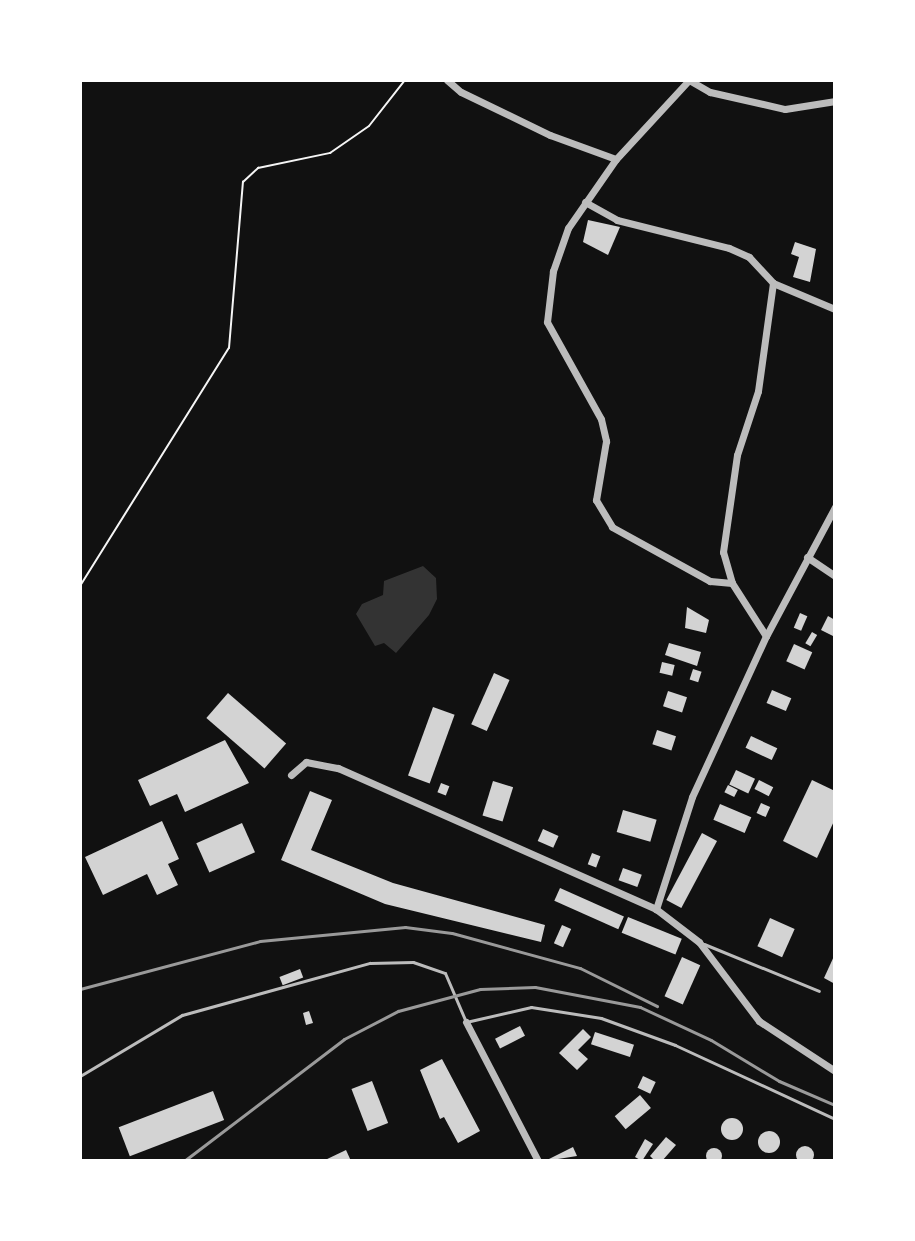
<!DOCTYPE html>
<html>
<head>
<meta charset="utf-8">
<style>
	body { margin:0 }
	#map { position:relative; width:915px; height:1241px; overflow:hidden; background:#111; font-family:Montserrat,sans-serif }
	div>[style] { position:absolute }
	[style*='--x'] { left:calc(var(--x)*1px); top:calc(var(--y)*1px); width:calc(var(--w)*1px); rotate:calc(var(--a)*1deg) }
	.water>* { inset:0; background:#333 }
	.building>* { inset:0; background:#d3d3d3; transform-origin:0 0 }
	.round { border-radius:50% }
	.path>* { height:2px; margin:-1px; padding:0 1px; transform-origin:1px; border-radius:1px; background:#f5f5f5 }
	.service>* { height:3px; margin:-1.5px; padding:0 1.5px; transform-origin:1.5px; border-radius:1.5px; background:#bcbcbc }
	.minor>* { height:7px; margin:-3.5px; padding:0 3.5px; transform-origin:3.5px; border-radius:3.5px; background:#bcbcbc }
	.rail>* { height:3px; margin:-1.5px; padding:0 1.5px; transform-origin:1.5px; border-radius:1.5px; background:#9a9a9a }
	span { translate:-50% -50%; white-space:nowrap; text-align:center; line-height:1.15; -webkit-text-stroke:8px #fff; paint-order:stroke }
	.frame { position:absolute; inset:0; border:82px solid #fff; pointer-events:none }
</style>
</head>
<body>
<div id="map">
	<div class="water">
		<i style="clip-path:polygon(423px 566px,436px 578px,437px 599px,429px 615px,396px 653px,384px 643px,375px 646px,356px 614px,362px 604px,383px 595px,384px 581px)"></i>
	</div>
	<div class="building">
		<i style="clip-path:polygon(588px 220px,620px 227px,608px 255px,583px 242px)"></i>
		<i style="clip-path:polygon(795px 242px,816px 249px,810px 282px,793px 277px,799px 257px,791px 254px)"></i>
		<i style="clip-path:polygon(687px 607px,709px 620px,706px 633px,685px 628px)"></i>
		<i style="left:800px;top:613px;width:8px;height:16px;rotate:23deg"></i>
		<i style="clip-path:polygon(828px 616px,835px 620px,835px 637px,821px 630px)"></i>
		<i style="left:812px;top:632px;width:6px;height:13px;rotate:31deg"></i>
		<i style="clip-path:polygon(669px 643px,701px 652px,697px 666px,665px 655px)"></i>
		<i style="left:794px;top:644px;width:20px;height:19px;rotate:24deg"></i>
		<i style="left:662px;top:662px;width:13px;height:11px;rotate:13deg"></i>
		<i style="left:693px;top:669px;width:9px;height:11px;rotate:18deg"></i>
		<i style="left:494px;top:673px;width:17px;height:56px;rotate:24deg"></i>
		<i style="left:772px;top:690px;width:21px;height:14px;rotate:23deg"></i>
		<i style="left:668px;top:691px;width:20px;height:16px;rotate:18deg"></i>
		<i style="left:228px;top:693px;width:77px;height:33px;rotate:41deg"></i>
		<i style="left:433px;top:707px;width:23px;height:73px;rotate:20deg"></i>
		<i style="left:657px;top:730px;width:20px;height:15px;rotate:18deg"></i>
		<i style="left:751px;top:736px;width:29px;height:13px;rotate:25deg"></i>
		<i style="clip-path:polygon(225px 740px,249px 783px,185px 812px,177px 794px,150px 806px,138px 780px)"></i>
		<i style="left:736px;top:770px;width:21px;height:16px;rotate:25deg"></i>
		<i style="left:759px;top:780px;width:16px;height:10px;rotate:27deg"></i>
		<i style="clip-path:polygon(812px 780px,835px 791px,835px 819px,817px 858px,783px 841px)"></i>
		<i style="left:493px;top:781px;width:21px;height:36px;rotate:17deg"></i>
		<i style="left:441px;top:783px;width:9px;height:10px;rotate:21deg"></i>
		<i style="left:728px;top:785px;width:11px;height:8px;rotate:27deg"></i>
		<i style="clip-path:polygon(310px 791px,332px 800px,311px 850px,393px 883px,545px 925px,541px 942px,385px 904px,281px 860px)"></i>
		<i style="left:761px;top:803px;width:10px;height:11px;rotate:24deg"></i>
		<i style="left:720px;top:804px;width:34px;height:17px;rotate:23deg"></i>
		<i style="left:623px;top:810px;width:35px;height:23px;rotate:16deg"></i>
		<i style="clip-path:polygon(162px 821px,179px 859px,168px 864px,178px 885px,157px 895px,147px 874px,103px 895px,85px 857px)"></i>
		<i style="left:242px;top:823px;width:32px;height:50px;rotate:66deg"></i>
		<i style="left:543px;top:829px;width:17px;height:13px;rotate:24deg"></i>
		<i style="left:702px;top:833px;width:17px;height:76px;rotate:28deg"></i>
		<i style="left:592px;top:853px;width:9px;height:12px;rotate:21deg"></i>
		<i style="left:623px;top:868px;width:20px;height:13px;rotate:20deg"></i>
		<i style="left:560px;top:888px;width:70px;height:14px;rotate:24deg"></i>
		<i style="left:628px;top:917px;width:58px;height:17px;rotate:22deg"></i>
		<i style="left:770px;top:918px;width:27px;height:31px;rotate:24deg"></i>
		<i style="left:562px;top:925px;width:10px;height:20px;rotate:24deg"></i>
		<i style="clip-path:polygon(835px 954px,835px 984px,824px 978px)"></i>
		<i style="left:682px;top:957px;width:20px;height:43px;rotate:24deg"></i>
		<i style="left:300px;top:969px;width:9px;height:22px;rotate:69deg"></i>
		<i style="clip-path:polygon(309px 1011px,313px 1023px,306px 1025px,303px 1013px)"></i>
		<i style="left:520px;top:1026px;width:11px;height:28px;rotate:63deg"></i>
		<i style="clip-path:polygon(583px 1029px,591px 1037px,578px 1050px,588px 1059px,577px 1070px,559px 1053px)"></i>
		<i style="left:595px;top:1032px;width:41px;height:13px;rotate:18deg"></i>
		<i style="clip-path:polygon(442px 1059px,480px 1131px,458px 1143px,444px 1117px,440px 1119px,420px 1070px)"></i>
		<i style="left:643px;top:1076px;width:14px;height:13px;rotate:25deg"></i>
		<i style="left:372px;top:1081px;width:45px;height:22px;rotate:69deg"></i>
		<i style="left:213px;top:1091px;width:31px;height:101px;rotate:69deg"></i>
		<i style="left:640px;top:1095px;width:17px;height:33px;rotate:50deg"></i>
		<i class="round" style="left:721px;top:1118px;width:22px;height:22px"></i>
		<i class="round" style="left:758px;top:1131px;width:22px;height:22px"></i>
		<i style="clip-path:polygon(666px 1137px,676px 1145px,662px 1161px,655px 1161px,650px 1156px)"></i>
		<i style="clip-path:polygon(645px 1139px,653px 1144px,642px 1161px,635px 1157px)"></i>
		<i class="round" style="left:796px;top:1146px;width:18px;height:18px"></i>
		<i style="clip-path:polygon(573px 1147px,577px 1156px,545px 1161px)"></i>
		<i class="round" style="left:706px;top:1148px;width:16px;height:16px"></i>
		<i style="clip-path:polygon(346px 1150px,351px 1161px,323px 1161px)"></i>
	</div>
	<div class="path">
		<i style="--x:80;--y:586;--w:281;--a:-58"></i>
		<i style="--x:229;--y:348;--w:167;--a:-85.2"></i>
		<i style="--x:243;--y:182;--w:21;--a:-43"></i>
		<i style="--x:258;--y:168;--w:74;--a:-11.8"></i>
		<i style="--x:330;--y:153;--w:47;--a:-34.7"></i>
		<i style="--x:369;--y:126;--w:58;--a:-52"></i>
	</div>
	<div class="service">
		<i style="--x:704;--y:944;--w:124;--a:22.2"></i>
		<i style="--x:80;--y:1076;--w:119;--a:-30.9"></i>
		<i style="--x:182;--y:1015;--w:195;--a:-15.5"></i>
		<i style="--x:370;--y:963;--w:43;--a:-1.3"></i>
		<i style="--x:413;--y:962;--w:34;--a:19"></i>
		<i style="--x:445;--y:973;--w:53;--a:66.8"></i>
		<i style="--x:466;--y:1022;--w:67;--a:-13"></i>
		<i style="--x:531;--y:1007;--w:71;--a:8.9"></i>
		<i style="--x:601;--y:1018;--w:79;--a:20"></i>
		<i style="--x:675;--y:1045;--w:176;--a:24.8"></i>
	</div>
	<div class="minor">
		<i style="--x:447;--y:80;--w:18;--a:41"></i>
		<i style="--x:461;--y:92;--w:99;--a:25.8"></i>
		<i style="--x:550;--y:135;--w:70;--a:20"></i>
		<i style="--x:689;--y:80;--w:108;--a:132.7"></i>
		<i style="--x:616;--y:159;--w:84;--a:124.8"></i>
		<i style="--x:568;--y:228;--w:46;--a:109.2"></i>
		<i style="--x:553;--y:271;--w:51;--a:96.7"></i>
		<i style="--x:547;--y:322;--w:111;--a:60.9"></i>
		<i style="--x:601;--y:419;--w:23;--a:77"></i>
		<i style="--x:606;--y:441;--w:60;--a:99.6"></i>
		<i style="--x:596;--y:500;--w:31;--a:59"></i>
		<i style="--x:612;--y:527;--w:112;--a:28.9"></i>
		<i style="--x:710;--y:581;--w:22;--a:5"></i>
		<i style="--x:689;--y:80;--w:24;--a:30"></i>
		<i style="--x:710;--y:92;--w:77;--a:12.8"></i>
		<i style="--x:785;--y:109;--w:51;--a:-9.1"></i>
		<i style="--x:585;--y:202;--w:37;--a:29"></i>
		<i style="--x:617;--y:220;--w:115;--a:14"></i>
		<i style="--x:729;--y:248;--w:22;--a:24"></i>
		<i style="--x:749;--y:257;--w:35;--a:47"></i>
		<i style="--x:773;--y:283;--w:67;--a:22.8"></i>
		<i style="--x:835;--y:507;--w:146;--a:118.1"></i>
		<i style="--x:766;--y:636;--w:177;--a:114.7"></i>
		<i style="--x:692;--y:797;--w:118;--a:107.8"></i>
		<i style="--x:656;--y:909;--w:54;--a:37.5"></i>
		<i style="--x:699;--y:942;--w:99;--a:52.8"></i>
		<i style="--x:759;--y:1021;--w:91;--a:33.3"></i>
		<i style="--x:807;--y:557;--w:34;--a:34"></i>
		<i style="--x:766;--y:636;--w:63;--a:-122.7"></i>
		<i style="--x:732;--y:583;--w:32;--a:-106"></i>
		<i style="--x:723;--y:552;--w:98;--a:-81.8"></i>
		<i style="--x:737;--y:455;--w:67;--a:-71.8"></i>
		<i style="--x:758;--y:391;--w:109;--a:-82.1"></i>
		<i style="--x:291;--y:775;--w:20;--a:-41"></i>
		<i style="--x:306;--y:762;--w:33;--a:11"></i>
		<i style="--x:338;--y:768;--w:348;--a:23.9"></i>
		<i style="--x:466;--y:1022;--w:157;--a:62.6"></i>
	</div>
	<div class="rail">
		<i style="--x:80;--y:989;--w:186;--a:-14.9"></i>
		<i style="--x:260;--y:941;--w:146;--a:-5.5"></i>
		<i style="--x:405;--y:927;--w:47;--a:7.3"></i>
		<i style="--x:452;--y:933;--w:133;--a:15.3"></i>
		<i style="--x:580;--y:968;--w:86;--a:26.3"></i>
		<i style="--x:184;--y:1161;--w:201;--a:-37.3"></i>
		<i style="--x:344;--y:1039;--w:61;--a:-27.4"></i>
		<i style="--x:398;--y:1011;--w:85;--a:-15"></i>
		<i style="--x:480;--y:989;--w:55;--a:-2.1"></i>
		<i style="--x:535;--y:987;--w:107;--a:10.8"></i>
		<i style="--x:640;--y:1007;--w:78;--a:24.9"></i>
		<i style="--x:711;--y:1040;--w:79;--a:31.1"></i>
		<i style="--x:779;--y:1081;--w:61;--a:23.2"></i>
	</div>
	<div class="frame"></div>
</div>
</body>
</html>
